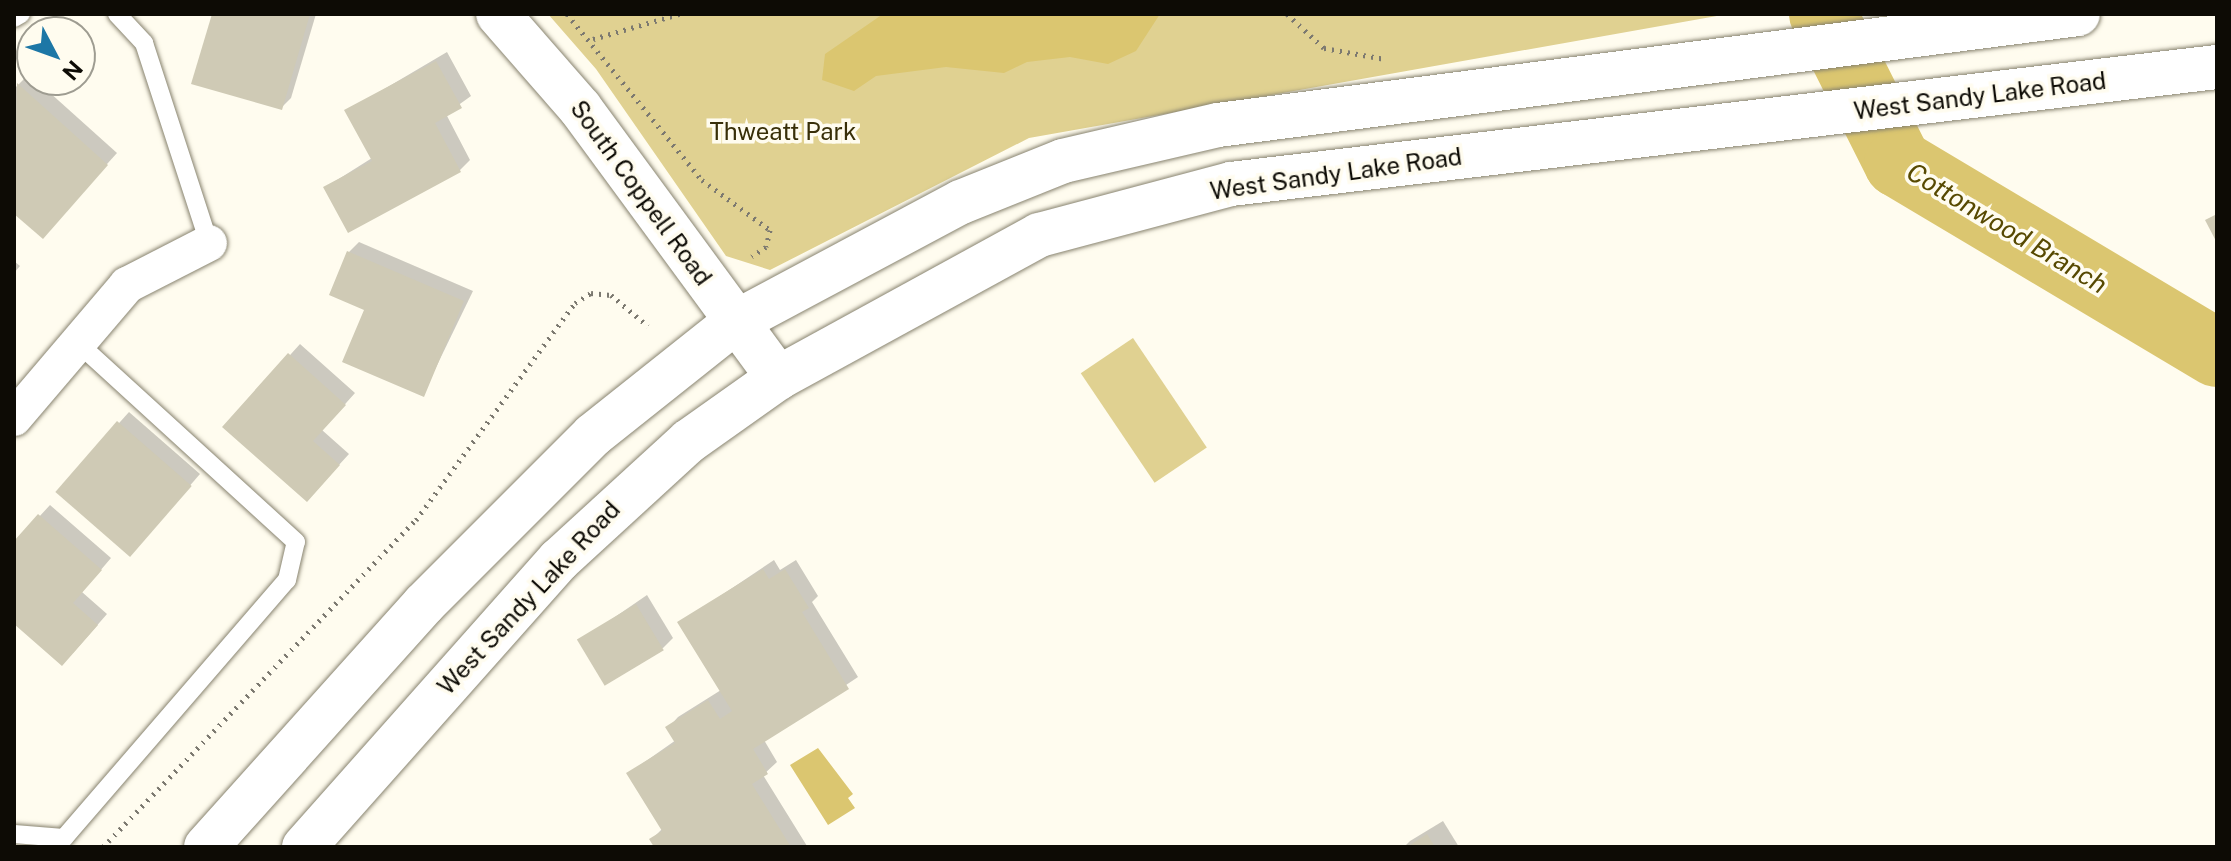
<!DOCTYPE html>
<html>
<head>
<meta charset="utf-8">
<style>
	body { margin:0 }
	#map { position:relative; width:2231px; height:861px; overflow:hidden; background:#fffcef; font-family:"Public Sans",sans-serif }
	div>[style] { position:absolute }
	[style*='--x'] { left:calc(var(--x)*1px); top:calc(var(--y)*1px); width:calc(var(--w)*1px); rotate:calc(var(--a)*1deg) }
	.green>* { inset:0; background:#e0d191; transform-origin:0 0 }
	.water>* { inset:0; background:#dbc670 }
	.shadow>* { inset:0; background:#0003 }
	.river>* { height:68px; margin:-34px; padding:0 34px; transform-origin:34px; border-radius:34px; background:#dbc670 }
	.building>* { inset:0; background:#cfcab5; transform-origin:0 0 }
	.path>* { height:5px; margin-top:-2.5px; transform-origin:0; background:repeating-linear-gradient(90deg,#7c7970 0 2px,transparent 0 8px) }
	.roads { filter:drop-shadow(0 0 2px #88836f) drop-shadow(0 0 2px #88836f) }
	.lane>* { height:18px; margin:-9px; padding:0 9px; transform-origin:9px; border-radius:9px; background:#fff }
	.street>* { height:36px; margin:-18px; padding:0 18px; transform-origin:18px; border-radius:18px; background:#fff }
	.secondary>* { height:44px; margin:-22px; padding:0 22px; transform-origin:22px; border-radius:22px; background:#fff }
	span { translate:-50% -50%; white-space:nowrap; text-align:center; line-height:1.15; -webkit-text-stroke:7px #fffcef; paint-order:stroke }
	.street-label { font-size:24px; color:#0d0b05 }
	.park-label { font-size:24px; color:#382f08 }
	.water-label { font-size:26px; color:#574901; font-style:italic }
	.frame { position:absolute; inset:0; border:16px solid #0d0b05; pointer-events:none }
	.north { position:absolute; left:16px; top:16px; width:80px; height:80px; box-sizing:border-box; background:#fffcef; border:2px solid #9e9c91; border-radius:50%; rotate:131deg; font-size:22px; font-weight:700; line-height:32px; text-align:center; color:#0d0b05 }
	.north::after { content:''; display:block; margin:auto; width:28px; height:36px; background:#1d77a6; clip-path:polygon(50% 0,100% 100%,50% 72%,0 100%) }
</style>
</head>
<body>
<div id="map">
	<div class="green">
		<i style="clip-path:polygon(548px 14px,1728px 14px,1029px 138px,770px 270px,726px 256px,596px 69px)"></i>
		<i style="left:1133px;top:338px;width:132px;height:63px;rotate:56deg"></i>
	</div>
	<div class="water">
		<i style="clip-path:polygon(883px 14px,1160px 14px,1136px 51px,1108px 64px,1070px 57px,1027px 62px,1004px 73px,946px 67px,876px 76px,854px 91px,822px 80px,825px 54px)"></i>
		<i style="clip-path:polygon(818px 748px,853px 794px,848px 798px,855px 808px,828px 825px,790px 765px)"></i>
	</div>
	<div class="shadow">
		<i style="clip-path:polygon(214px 14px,316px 14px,291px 98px,281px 108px)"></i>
		<i style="clip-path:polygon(447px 52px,471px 96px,446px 114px,470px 160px,460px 170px,326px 187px,372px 158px,347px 111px)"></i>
		<i style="clip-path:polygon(29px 74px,117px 153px,42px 236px,14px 211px,14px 89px)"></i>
		<i style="clip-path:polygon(359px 242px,473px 291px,423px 394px,367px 309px,349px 252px)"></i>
		<i style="clip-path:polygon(14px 261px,20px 266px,14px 273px)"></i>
		<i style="clip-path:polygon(300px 344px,355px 393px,322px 430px,349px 454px,317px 489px,225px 427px)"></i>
		<i style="clip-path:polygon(129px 412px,200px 474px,140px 543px,58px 491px)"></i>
		<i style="clip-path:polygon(50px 505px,111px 558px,82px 592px,107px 614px,73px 653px,14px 621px,14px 544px)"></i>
		<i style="clip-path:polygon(774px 560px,780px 570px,796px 560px,818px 596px,812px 602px,858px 677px,764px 740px,777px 762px,763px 775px,807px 846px,657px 847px,652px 839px,663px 828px,629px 773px,676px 740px,668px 728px,678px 717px,721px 690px,680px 623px)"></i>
		<i style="clip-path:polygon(647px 595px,673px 638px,663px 648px,580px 641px)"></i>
		<i style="clip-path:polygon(1443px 821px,1459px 847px,1404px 847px,1410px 841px)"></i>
	</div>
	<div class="river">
		<i style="--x:1823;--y:14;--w:167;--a:63.3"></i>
		<i style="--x:1898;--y:163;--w:371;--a:30.8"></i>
	</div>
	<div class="building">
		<i style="clip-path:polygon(212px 14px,310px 14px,282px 110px,191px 84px)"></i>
		<i style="clip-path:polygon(436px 61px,462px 108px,435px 123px,461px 172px,348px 233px,323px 187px,372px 161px,344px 110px)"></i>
		<i style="clip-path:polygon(17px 83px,108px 165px,43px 239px,14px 214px)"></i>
		<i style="clip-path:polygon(2217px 214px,2217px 243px,2205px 220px)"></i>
		<i style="clip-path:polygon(347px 251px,464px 301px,424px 397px,342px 362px,364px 310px,329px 295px)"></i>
		<i style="clip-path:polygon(288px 353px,346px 405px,313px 441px,340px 465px,307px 502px,222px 427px)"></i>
		<i style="left:117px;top:421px;width:99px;height:94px;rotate:41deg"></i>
		<i style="clip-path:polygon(38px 514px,102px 570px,73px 603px,98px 625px,62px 666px,14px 624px,14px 541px)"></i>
		<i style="clip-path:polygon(763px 569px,769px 579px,785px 569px,809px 608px,802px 612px,849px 689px,753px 749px,768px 774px,752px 784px,791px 847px,654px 847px,649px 839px,662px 831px,626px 773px,675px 743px,665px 727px,708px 700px,720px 719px,732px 711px,677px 622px)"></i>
		<i style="left:636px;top:604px;width:54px;height:69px;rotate:59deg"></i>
		<i style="clip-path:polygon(1427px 834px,1435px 847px,1407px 847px)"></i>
	</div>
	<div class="path">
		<i style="--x:567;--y:14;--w:214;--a:50.9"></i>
		<i style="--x:702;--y:180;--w:84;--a:36.3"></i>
		<i style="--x:770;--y:230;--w:17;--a:103"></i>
		<i style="--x:766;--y:247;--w:17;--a:147"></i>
		<i style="--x:1287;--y:14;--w:50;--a:42.6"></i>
		<i style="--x:1324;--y:48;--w:62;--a:10.2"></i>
		<i style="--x:593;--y:39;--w:90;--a:-16.2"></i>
		<i style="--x:103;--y:847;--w:453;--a:-46.3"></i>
		<i style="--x:416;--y:520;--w:269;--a:-53.8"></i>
		<i style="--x:575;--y:303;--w:19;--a:-32"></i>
		<i style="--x:591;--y:293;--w:20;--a:6"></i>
		<i style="--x:611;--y:295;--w:48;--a:40"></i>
	</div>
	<div class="roads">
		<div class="lane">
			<i style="--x:117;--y:14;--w:40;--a:47"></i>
			<i style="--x:144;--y:43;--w:210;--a:72"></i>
			<i style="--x:14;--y:18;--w:8;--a:-30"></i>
			<i style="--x:14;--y:834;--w:50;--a:4.6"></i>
			<i style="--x:64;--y:838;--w:341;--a:-49.2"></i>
			<i style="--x:287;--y:580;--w:39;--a:-77"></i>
			<i style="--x:296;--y:542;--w:295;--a:-137.6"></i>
		</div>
		<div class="street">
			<i style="--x:14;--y:418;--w:175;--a:-49.6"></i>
			<i style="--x:127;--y:285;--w:92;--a:-27.1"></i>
		</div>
		<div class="secondary">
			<i style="--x:498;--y:14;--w:125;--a:48.9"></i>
			<i style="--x:580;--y:108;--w:335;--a:53.7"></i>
			<i style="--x:206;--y:847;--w:326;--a:-48.1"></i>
			<i style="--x:424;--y:604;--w:239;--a:-45"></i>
			<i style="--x:593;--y:435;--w:180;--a:-38.5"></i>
			<i style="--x:734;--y:323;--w:257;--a:-28.1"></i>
			<i style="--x:961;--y:202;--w:110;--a:-21.9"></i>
			<i style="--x:1063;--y:161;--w:159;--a:-13.1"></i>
			<i style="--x:1218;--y:125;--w:867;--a:-7.35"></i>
			<i style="--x:304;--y:847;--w:384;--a:-48.4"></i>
			<i style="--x:559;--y:560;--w:176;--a:-42.5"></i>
			<i style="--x:689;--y:441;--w:109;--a:-35.3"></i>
			<i style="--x:778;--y:378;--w:298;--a:-28.7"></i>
			<i style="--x:1039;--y:235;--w:199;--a:-14.9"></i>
			<i style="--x:1231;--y:184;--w:993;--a:-6.77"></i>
		</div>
	</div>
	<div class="street-label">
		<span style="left:1980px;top:96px;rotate:-7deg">West Sandy Lake Road</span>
		<span style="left:1336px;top:174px;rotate:-8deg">West Sandy Lake Road</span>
		<span style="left:641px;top:193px;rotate:54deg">South Coppell Road</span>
		<span style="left:529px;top:598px;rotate:-47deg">West Sandy Lake Road</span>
	</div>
	<div class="park-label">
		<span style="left:783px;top:132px">Thweatt Park</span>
	</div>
	<div class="water-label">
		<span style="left:2007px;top:228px;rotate:31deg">Cottonwood Branch</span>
	</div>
	<div class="frame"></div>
	<div class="north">N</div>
</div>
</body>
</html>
